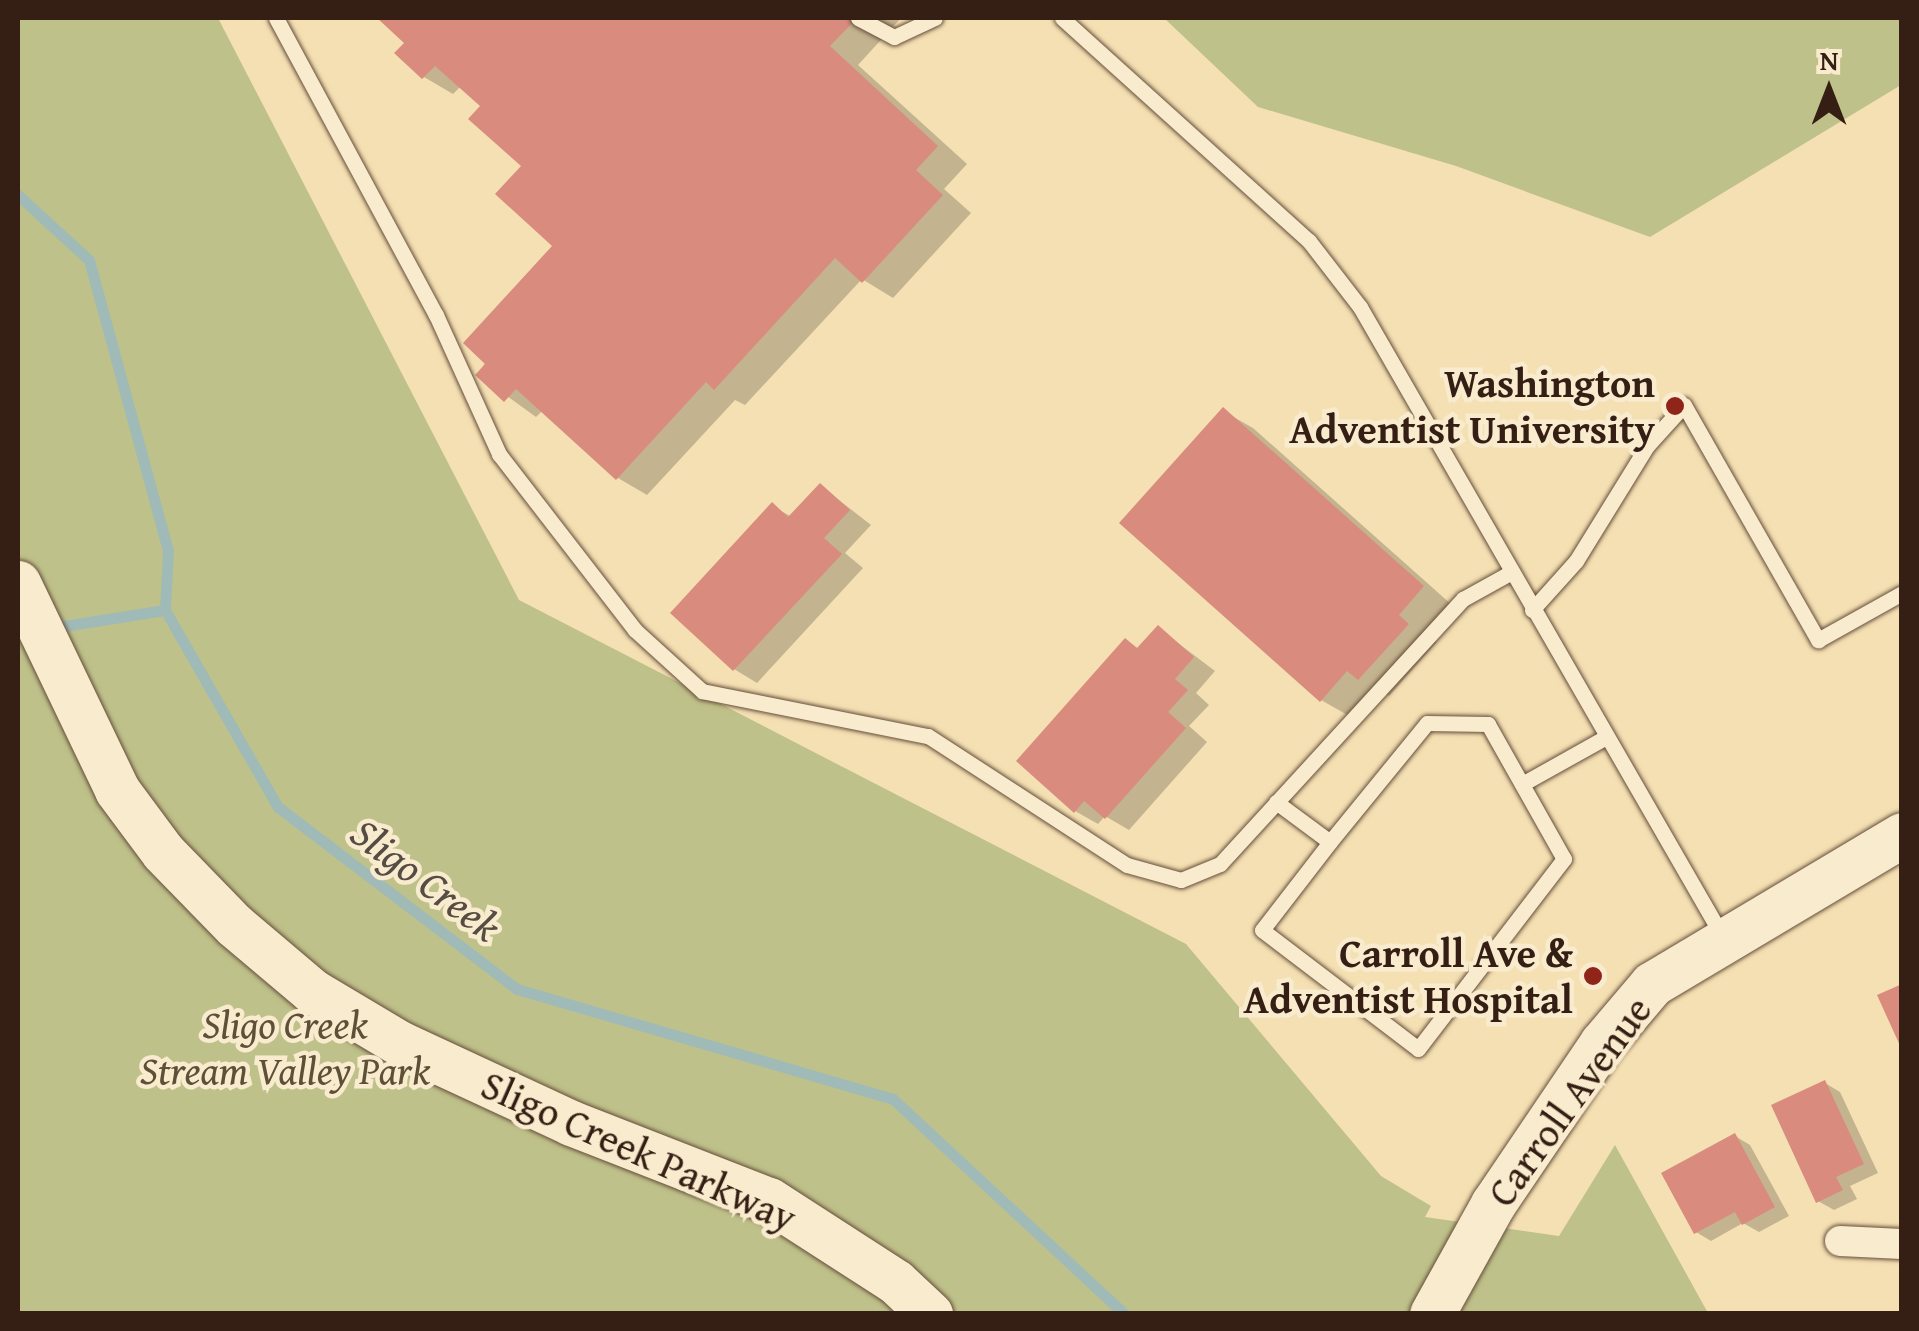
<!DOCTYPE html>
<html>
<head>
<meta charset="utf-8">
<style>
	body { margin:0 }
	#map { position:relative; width:1919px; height:1331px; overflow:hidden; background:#f5e0b3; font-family:"Gentium Book Plus",serif }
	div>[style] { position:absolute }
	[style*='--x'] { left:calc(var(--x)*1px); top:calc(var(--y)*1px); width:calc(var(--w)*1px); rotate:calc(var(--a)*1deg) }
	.green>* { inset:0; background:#bfc18a }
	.shadow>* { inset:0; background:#0003 }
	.stream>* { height:11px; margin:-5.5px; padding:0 5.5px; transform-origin:5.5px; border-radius:5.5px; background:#a0bbb7 }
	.building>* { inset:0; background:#d98b7e }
	.roads { filter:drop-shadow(0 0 2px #654e3b) drop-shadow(0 0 2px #654e3b) }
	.lane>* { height:15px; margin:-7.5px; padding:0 7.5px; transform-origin:7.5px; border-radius:7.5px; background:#f8ebce }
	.street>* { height:30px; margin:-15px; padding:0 15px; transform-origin:15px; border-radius:15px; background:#f8ebce }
	.secondary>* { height:45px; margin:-22.5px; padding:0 22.5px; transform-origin:22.5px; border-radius:22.5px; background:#f8ebce }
	.dots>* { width:28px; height:28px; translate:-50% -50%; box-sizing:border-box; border:5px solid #f8ebce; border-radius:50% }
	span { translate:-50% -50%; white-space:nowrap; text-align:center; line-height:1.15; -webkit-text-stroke:9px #f8ebce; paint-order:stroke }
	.poi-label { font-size:40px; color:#351e13; font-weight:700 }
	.right { translate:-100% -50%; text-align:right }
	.park-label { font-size:40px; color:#5e4f37; font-style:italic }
	.street-label { font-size:40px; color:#351e13 }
	.water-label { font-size:42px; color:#554d44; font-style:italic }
	.frame { position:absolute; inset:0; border:20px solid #351e13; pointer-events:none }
	.north { position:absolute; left:1779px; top:40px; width:100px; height:100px; -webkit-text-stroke:8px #f8ebce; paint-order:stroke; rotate:0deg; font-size:28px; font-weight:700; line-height:40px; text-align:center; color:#351e13 }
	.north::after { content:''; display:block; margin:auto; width:35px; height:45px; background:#351e13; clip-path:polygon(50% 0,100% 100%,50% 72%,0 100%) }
</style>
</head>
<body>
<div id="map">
	<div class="green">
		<i style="clip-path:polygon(18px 18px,218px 18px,519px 600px,1186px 944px,1381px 1176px,1431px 1206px,1425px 1217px,1559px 1236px,1615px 1145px,1708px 1313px,18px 1314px)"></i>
		<i style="clip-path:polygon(1164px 18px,1901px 18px,1901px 85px,1650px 237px,1456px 166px,1258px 107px)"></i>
	</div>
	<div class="shadow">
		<i style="clip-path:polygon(381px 18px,901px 18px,858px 65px,967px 164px,944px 189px,971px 213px,893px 298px,862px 279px,745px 405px,735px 400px,647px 495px,618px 478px,543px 410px,536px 417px,478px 375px,555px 245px,524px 166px,484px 106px,461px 86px,453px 94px,424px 77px,408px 42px)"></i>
		<i style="clip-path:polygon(1223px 411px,1253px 428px,1452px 605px,1427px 633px,1437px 642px,1389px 696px,1376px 688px,1351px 717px,1321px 700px)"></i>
		<i style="clip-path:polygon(821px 486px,871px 525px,845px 553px,863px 568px,757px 683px,734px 669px,772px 506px,792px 517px)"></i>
		<i style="clip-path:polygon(1158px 628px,1215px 671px,1196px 693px,1209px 705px,1189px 726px,1207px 742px,1129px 830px,1105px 816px,1098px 824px,1075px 811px,1126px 641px,1139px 649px)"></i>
		<i style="clip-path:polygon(1825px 1083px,1840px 1092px,1878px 1173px,1850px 1186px,1857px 1199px,1834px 1210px,1818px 1201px)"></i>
		<i style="clip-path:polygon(1735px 1136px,1750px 1145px,1789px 1216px,1759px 1232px,1743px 1223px,1711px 1241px,1696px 1232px)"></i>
	</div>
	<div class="stream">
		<i style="--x:18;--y:195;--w:96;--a:42.5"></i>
		<i style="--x:89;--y:260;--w:301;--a:74.8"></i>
		<i style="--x:168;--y:550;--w:60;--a:92.9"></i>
		<i style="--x:165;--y:610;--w:227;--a:60.2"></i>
		<i style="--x:278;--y:807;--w:300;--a:37.3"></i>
		<i style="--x:517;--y:989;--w:392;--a:16.3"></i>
		<i style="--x:893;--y:1099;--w:316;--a:42.9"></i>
		<i style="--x:51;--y:628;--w:115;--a:-9"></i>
	</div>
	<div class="building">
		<i style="clip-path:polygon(377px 18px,857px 18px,830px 46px,938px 146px,916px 170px,943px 195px,862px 283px,835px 258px,714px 390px,706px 382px,616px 480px,516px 389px,504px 402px,475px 375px,485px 364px,463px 343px,552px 246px,495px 194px,521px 166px,468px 119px,480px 106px,435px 66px,422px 79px,394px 53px,404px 43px)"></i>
		<i style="clip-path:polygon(1223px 407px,1424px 586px,1399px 615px,1409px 624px,1358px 680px,1347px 671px,1320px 702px,1119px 523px)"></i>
		<i style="clip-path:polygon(820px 483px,850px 510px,824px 538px,842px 554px,733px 671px,670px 613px,772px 502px,788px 517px)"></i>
		<i style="clip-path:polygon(1158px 625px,1194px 657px,1175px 679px,1188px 690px,1168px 712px,1186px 728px,1105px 819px,1084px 801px,1074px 813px,1016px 761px,1125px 638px,1137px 648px)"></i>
		<i style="clip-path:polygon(1902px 984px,1902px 1050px,1877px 995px)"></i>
		<i style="clip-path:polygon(1825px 1080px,1864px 1164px,1836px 1177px,1843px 1190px,1816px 1203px,1771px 1105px)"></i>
		<i style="clip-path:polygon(1735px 1133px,1775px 1207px,1742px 1225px,1735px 1212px,1694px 1234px,1661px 1173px)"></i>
	</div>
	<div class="roads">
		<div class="lane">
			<i style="--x:276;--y:18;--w:337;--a:61.7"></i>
			<i style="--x:436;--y:315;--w:153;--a:65.6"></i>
			<i style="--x:499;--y:454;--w:222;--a:52.3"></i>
			<i style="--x:635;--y:630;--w:91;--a:42.3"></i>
			<i style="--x:702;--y:691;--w:230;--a:11.3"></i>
			<i style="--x:928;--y:736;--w:237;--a:33"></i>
			<i style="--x:1127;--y:865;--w:56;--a:15.5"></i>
			<i style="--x:1181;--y:880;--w:42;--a:-22.3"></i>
			<i style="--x:1220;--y:864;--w:360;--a:-47.5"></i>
			<i style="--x:1463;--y:599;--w:54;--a:-29"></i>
			<i style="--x:858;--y:18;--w:41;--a:27.8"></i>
			<i style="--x:894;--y:37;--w:45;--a:-24.9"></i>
			<i style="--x:1062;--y:18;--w:333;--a:42.1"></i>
			<i style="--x:1309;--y:241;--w:83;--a:52.3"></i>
			<i style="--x:1360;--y:307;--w:729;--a:60.06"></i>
			<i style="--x:1532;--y:610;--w:66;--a:-48.1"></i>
			<i style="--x:1576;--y:561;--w:135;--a:-58.3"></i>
			<i style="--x:1647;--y:446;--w:55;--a:-47.9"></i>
			<i style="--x:1684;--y:405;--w:271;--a:60.3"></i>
			<i style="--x:1818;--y:640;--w:96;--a:-29.2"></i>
			<i style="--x:1522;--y:784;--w:96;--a:-29.2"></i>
			<i style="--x:1276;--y:802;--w:67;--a:36.5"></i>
			<i style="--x:1330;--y:842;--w:111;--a:127.7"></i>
			<i style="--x:1262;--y:930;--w:196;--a:37.3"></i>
			<i style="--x:1418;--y:1049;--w:240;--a:-52.5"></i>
			<i style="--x:1564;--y:859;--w:155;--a:-119.4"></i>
			<i style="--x:1488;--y:724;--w:61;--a:-179.1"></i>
			<i style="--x:1427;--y:723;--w:154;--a:129.2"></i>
		</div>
		<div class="street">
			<i style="--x:1840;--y:1241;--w:62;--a:2.8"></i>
		</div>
		<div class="secondary">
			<i style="--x:18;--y:583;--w:229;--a:64.4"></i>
			<i style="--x:117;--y:790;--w:77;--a:53.4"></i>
			<i style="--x:163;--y:852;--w:102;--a:45.8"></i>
			<i style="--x:234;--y:925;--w:102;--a:40.2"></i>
			<i style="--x:312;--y:991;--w:104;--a:30.8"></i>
			<i style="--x:401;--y:1044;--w:187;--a:24.9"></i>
			<i style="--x:571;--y:1123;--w:212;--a:21.3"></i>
			<i style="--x:769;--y:1200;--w:151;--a:32.8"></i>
			<i style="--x:896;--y:1282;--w:47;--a:43.3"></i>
			<i style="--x:1432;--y:1314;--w:126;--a:-61"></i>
			<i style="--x:1493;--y:1204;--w:194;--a:-55.9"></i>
			<i style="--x:1602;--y:1043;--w:77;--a:-49.7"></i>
			<i style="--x:1652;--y:984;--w:291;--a:-30.8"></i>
		</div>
	</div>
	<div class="dots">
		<i style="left:1675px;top:406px;background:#8f2418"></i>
		<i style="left:1593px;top:976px;background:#8f2418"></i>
	</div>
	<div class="poi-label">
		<span class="right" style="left:1655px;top:406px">Washington<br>Adventist University</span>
		<span class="right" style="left:1573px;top:976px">Carroll Ave &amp;<br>Adventist Hospital</span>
	</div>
	<div class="park-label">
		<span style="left:285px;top:1047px">Sligo Creek<br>Stream Valley Park</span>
	</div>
	<div class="street-label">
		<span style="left:1569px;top:1101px;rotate:-54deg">Carroll Avenue</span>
		<span style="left:639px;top:1151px;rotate:24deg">Sligo Creek Parkway</span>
	</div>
	<div class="water-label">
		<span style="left:426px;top:879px;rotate:37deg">Sligo Creek</span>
	</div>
	<div class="frame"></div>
	<div class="north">N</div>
</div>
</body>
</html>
